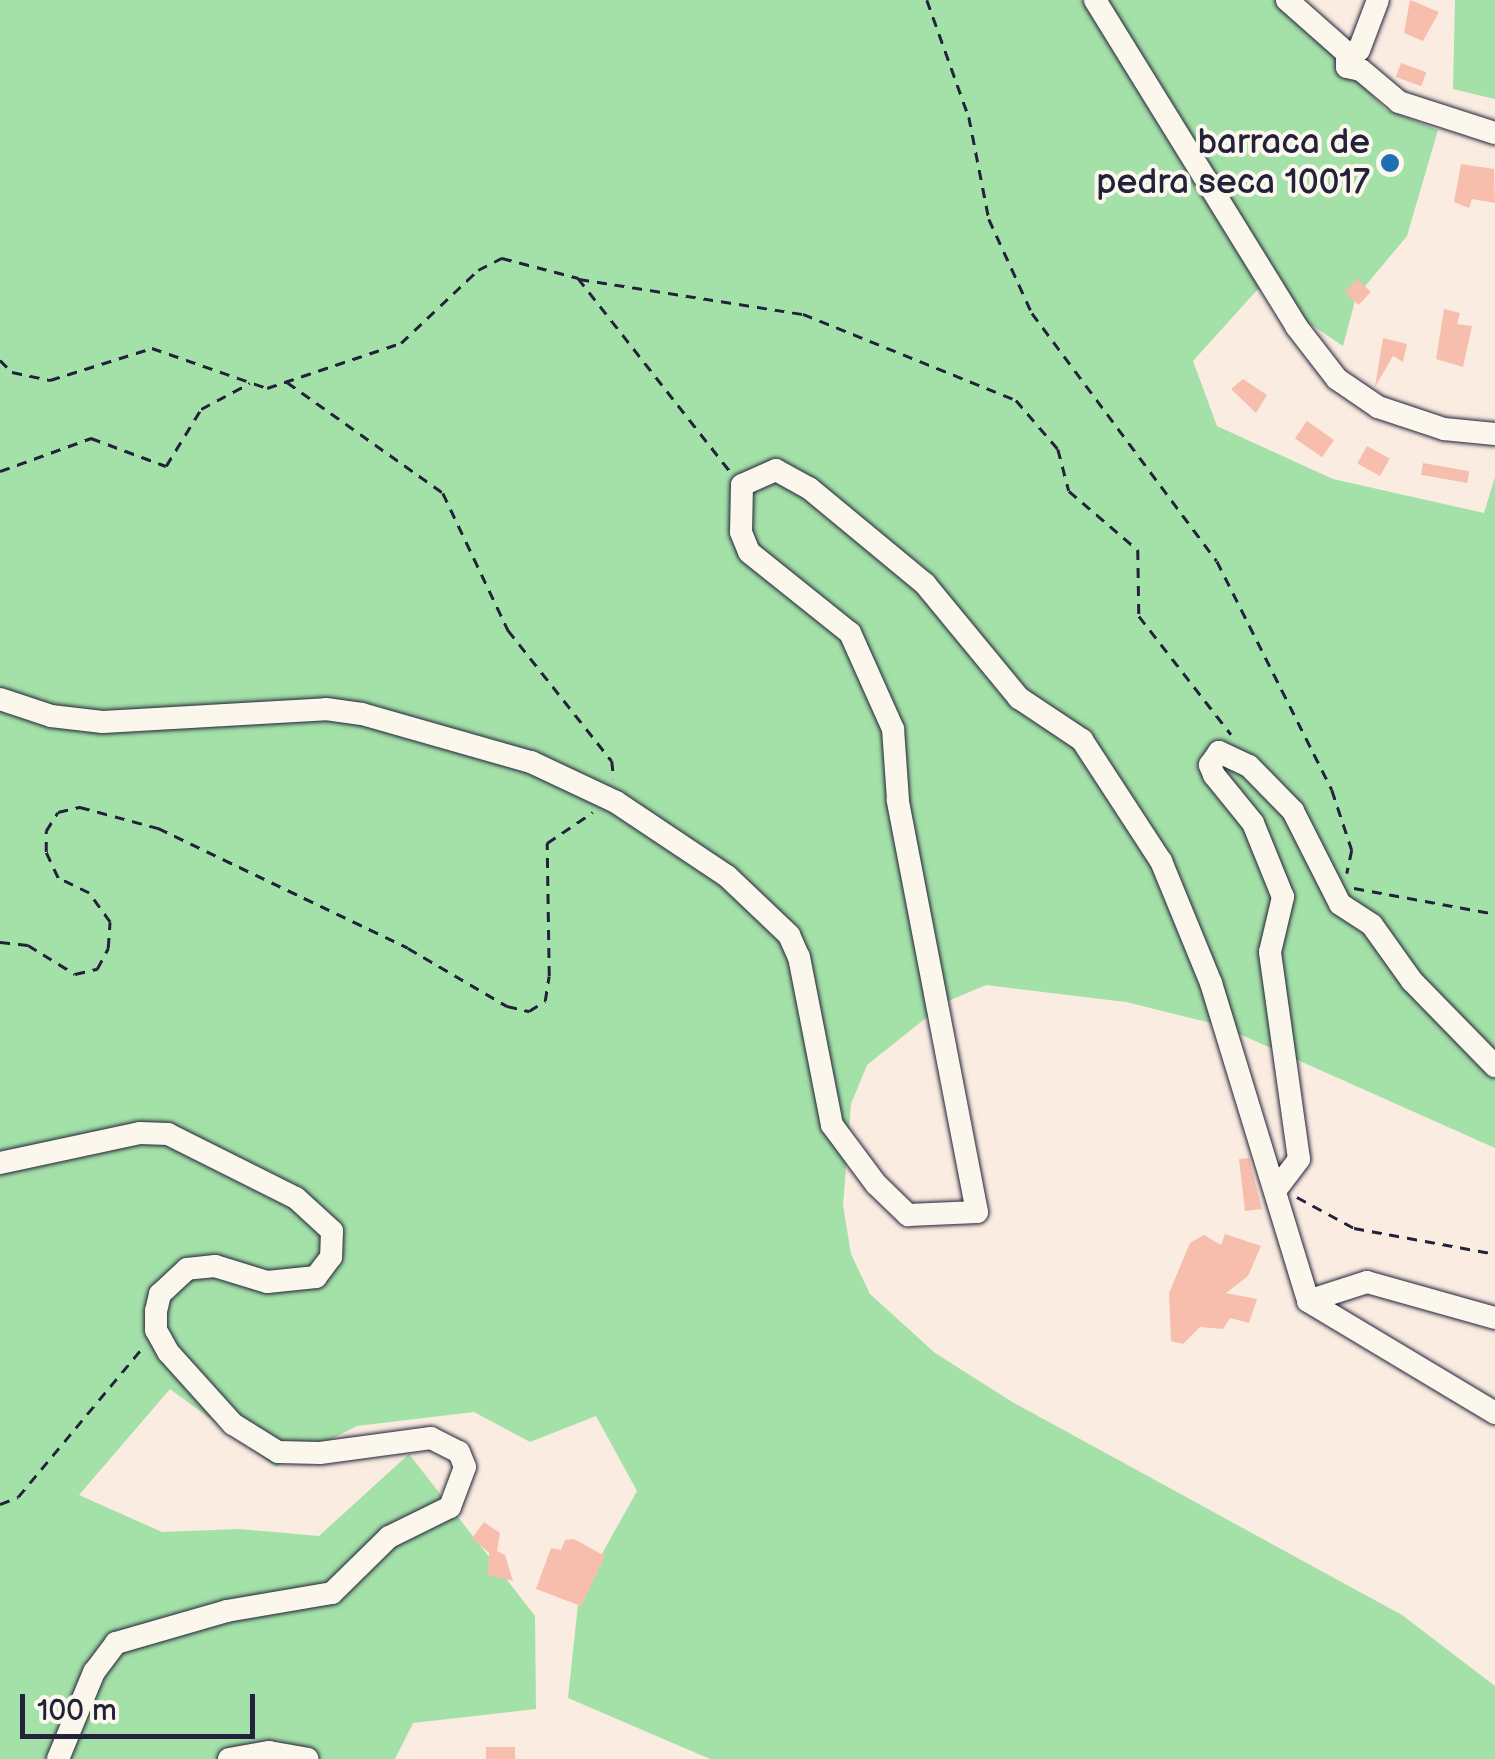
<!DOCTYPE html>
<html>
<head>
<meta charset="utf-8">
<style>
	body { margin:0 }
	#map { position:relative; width:1495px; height:1759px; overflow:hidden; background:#faece0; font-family:"Balsamiq Sans",sans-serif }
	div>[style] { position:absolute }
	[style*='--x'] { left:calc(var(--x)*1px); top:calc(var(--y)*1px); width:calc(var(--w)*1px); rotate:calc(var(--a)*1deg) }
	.green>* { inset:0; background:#a4e1a8 }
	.building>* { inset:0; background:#f7beae; transform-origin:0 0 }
	.path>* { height:2.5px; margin-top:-1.25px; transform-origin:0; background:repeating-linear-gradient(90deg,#22223b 0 10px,transparent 0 18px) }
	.roads { filter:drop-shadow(0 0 2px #22223b) drop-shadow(0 0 2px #22223b) }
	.minor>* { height:22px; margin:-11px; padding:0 11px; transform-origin:11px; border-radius:11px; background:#fbf7ec }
	.dots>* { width:28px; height:28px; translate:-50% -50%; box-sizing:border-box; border:5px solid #fbf7ec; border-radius:50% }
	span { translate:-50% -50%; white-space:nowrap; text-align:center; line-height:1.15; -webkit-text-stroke:8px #fbf7ec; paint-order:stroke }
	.poi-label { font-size:35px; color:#22223b }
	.right { translate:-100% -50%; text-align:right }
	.scale { position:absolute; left:20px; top:1694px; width:235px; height:45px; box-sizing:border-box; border:5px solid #22223b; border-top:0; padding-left:12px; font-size:30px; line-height:35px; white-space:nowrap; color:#22223b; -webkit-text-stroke:8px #fbf7ec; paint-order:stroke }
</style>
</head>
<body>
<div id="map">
	<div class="green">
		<i style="clip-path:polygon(0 0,1285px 0,1385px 109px,1438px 130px,1407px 236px,1356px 297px,1343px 346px,1258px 289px,1193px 361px,1217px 426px,1333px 479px,1484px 513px,1495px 477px,1495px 1148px,1219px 1025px,1126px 1002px,986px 985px,946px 1002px,867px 1065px,851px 1104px,843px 1205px,851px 1254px,870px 1294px,935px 1353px,1014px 1403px,1402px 1615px,1495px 1686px,1495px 1759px,710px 1759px,568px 1698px,579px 1595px,637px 1491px,596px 1416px,530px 1442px,474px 1412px,357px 1426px,276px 1467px,170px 1389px,79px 1495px,162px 1532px,240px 1529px,319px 1536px,409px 1454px,535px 1616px,536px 1709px,413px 1723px,395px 1759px,0 1759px)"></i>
		<i style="clip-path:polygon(1455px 0,1495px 0,1495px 99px,1453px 89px)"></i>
	</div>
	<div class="building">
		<i style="clip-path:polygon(1410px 0,1439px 12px,1423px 41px,1404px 33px)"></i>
		<i style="left:1401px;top:63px;width:27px;height:15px;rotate:20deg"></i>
		<i style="clip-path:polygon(1461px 164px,1494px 169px,1495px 203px,1472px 199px,1469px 208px,1454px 202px)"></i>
		<i style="left:1357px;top:279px;width:19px;height:18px;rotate:43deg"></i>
		<i style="clip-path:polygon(1444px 309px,1460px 313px,1457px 324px,1472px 326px,1463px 367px,1436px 359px)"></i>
		<i style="clip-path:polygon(1383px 338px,1407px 344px,1403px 362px,1393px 356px,1375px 387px)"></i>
		<i style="clip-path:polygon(1243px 379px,1267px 395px,1256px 413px,1231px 389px)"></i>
		<i style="left:1307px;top:421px;width:33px;height:21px;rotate:35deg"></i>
		<i style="left:1367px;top:446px;width:26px;height:20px;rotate:29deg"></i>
		<i style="left:1423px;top:463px;width:47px;height:12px;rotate:10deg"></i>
		<i style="clip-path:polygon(1249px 1158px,1262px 1209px,1245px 1211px,1239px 1159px)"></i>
		<i style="clip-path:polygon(1225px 1234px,1261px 1246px,1248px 1276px,1226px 1293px,1257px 1299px,1249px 1323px,1230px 1318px,1223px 1329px,1200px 1327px,1183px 1344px,1171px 1341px,1169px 1293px,1190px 1243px,1204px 1235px,1221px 1245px)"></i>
		<i style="clip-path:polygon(484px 1522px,500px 1533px,497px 1551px,505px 1555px,513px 1581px,488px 1575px,489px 1553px,472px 1538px)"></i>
		<i style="clip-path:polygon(574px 1539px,605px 1556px,581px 1606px,536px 1589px,551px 1548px,561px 1550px,565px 1540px)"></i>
		<i style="left:486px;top:1747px;width:29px;height:12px"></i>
	</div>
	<div class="path">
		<i style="--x:927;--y:0;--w:124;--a:70.3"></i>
		<i style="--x:969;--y:117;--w:104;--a:78.9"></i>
		<i style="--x:989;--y:219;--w:103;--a:65.4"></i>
		<i style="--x:1032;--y:313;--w:309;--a:53.3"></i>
		<i style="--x:1217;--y:561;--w:256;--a:63.3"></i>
		<i style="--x:1332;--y:790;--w:63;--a:71.6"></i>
		<i style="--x:1352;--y:850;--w:24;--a:102"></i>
		<i style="--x:579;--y:279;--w:227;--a:8.9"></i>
		<i style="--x:803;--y:314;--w:230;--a:22"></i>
		<i style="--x:1016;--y:400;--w:65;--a:49.4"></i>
		<i style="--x:1058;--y:449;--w:43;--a:75.3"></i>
		<i style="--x:1069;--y:491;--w:91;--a:40.5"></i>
		<i style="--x:1138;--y:550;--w:66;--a:89.1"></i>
		<i style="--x:1139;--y:616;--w:150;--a:52.1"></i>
		<i style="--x:0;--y:360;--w:17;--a:45"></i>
		<i style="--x:12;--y:372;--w:39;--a:12"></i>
		<i style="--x:50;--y:380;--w:107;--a:-17.4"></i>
		<i style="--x:152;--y:348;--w:122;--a:19.2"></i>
		<i style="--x:267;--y:388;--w:141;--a:-18.6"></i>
		<i style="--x:401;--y:343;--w:106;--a:-43.5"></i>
		<i style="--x:478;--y:270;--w:27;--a:-27"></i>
		<i style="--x:502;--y:258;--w:79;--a:14.7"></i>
		<i style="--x:578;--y:278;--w:246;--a:51.8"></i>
		<i style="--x:287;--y:382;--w:191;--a:35.4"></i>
		<i style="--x:443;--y:493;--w:152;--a:64.6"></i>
		<i style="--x:508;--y:630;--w:167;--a:51.6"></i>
		<i style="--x:612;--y:761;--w:18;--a:84"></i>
		<i style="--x:0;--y:471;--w:97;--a:-19.9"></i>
		<i style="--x:91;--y:438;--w:80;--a:20.5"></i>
		<i style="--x:166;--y:466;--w:67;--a:-58.4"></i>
		<i style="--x:201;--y:409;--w:55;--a:-28"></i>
		<i style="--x:1354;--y:888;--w:143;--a:10.4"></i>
		<i style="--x:0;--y:942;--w:28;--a:6"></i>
		<i style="--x:28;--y:945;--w:55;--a:31.7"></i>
		<i style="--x:75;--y:974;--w:23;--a:-13"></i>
		<i style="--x:97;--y:969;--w:24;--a:-62"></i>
		<i style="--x:108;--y:948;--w:26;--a:-86"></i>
		<i style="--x:110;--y:922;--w:36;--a:-126"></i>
		<i style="--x:89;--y:893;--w:34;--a:-154"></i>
		<i style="--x:58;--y:878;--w:29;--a:-115"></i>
		<i style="--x:46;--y:852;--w:21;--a:-90"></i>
		<i style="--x:46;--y:831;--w:22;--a:-58"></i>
		<i style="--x:58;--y:812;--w:23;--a:-13"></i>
		<i style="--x:80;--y:807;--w:81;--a:15.1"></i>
		<i style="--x:158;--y:828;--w:277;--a:25.6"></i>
		<i style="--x:408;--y:948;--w:115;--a:30.4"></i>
		<i style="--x:507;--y:1006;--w:23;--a:13"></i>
		<i style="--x:529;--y:1011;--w:19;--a:-32"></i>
		<i style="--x:545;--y:1001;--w:25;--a:-81"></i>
		<i style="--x:549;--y:976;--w:133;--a:-90.9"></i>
		<i style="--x:547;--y:843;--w:55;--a:-34"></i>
		<i style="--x:1297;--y:1197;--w:65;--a:28.5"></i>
		<i style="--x:1354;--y:1228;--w:143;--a:10.4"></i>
		<i style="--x:0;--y:1504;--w:19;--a:-21"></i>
		<i style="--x:18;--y:1497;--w:195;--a:-50.2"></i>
	</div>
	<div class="roads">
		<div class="minor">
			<i style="--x:1095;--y:0;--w:383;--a:58.3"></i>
			<i style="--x:1296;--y:326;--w:67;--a:52.3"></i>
			<i style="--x:1337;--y:379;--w:50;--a:34.3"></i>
			<i style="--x:1378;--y:407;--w:70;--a:18.4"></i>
			<i style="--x:1444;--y:429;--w:51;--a:5.6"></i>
			<i style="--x:1287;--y:0;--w:80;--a:41.5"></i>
			<i style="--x:1347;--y:53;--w:14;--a:90"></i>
			<i style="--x:1347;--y:67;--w:14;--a:12"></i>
			<i style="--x:1361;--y:70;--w:50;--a:40.1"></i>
			<i style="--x:1399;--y:102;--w:101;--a:17.9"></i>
			<i style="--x:1347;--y:53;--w:12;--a:-14"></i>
			<i style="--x:1359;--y:50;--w:53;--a:-69.2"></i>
			<i style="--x:0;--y:699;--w:54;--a:18.4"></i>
			<i style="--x:51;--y:716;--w:52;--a:6.6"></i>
			<i style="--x:103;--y:722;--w:223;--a:-3.3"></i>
			<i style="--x:326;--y:709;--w:36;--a:8"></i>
			<i style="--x:362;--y:714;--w:176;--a:15.9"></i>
			<i style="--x:531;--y:762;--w:94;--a:25.2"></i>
			<i style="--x:616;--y:802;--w:133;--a:33.7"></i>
			<i style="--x:727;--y:876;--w:86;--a:43.6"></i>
			<i style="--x:789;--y:935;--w:24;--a:66"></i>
			<i style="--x:799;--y:957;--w:171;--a:78.9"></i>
			<i style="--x:832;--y:1125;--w:74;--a:53.3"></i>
			<i style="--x:876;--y:1184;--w:45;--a:44.1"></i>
			<i style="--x:908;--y:1215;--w:69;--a:-2.5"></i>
			<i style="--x:977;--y:1212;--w:420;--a:-100.9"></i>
			<i style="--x:898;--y:800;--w:71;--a:-94"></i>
			<i style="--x:893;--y:729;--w:105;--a:-114.1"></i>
			<i style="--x:850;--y:633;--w:129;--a:-141.3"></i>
			<i style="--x:749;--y:552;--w:22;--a:-112"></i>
			<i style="--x:741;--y:532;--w:47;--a:-88.8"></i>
			<i style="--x:742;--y:485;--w:37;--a:-24"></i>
			<i style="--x:776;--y:470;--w:38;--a:29"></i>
			<i style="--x:809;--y:488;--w:151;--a:39.6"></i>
			<i style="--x:925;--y:584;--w:148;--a:50.5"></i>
			<i style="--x:1019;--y:698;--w:76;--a:33.7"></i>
			<i style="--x:1082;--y:740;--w:145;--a:56.9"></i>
			<i style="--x:1161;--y:861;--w:132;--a:67.7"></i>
			<i style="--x:1211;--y:983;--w:332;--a:73"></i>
			<i style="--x:1308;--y:1301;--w:218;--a:30.9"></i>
			<i style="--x:0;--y:1163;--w:143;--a:-12.1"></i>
			<i style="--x:140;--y:1133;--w:28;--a:2"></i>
			<i style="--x:168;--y:1134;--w:143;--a:26.6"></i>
			<i style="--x:296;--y:1198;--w:49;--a:42.5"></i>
			<i style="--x:332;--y:1231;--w:26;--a:92"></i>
			<i style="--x:331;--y:1257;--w:25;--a:127"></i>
			<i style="--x:316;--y:1277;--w:49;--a:174.2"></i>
			<i style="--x:267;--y:1282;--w:54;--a:-162.9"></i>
			<i style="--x:215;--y:1266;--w:28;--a:174"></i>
			<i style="--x:187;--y:1269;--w:37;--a:137"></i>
			<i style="--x:160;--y:1294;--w:17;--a:103"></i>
			<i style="--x:156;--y:1311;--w:19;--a:90"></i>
			<i style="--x:156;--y:1330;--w:26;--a:61"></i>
			<i style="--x:169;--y:1353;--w:96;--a:48"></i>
			<i style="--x:233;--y:1424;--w:53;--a:31.9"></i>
			<i style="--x:278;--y:1452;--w:42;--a:1.4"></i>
			<i style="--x:320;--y:1453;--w:112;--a:-7.7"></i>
			<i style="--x:431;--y:1438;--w:31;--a:27"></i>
			<i style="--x:459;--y:1452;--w:16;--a:68"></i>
			<i style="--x:465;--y:1467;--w:43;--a:110.6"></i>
			<i style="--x:450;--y:1507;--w:68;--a:153.8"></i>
			<i style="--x:389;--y:1537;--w:80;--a:135.5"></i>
			<i style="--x:332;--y:1593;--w:107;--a:170.3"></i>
			<i style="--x:227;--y:1611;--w:116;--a:163.9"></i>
			<i style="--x:116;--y:1643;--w:36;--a:127"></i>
			<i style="--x:94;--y:1672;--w:94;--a:112.5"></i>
			<i style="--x:1278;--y:1187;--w:35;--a:-53"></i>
			<i style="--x:1299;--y:1159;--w:209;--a:-98"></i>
			<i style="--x:1270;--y:952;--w:57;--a:-76.7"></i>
			<i style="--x:1283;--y:897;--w:80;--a:-112.1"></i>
			<i style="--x:1253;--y:823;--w:62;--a:-129.1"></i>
			<i style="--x:1214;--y:775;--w:11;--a:-112"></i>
			<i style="--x:1210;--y:765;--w:16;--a:-55"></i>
			<i style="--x:1219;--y:752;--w:33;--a:25"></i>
			<i style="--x:1249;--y:766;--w:63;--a:45.6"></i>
			<i style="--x:1293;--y:811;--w:104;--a:63.2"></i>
			<i style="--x:1340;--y:904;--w:38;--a:33"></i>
			<i style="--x:1372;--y:925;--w:69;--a:54.5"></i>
			<i style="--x:1412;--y:981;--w:119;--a:45.7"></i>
			<i style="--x:1308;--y:1301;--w:62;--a:-17.9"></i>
			<i style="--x:1367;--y:1282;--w:133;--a:15.7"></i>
			<i style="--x:229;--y:1759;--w:41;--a:-9.9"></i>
			<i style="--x:269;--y:1752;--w:39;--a:10"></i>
		</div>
	</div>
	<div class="dots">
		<i style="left:1390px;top:163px;background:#1f6fb2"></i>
	</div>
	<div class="poi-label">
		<span class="right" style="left:1370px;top:163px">barraca de<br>pedra seca 10017</span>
	</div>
	<div class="scale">100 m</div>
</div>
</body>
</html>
